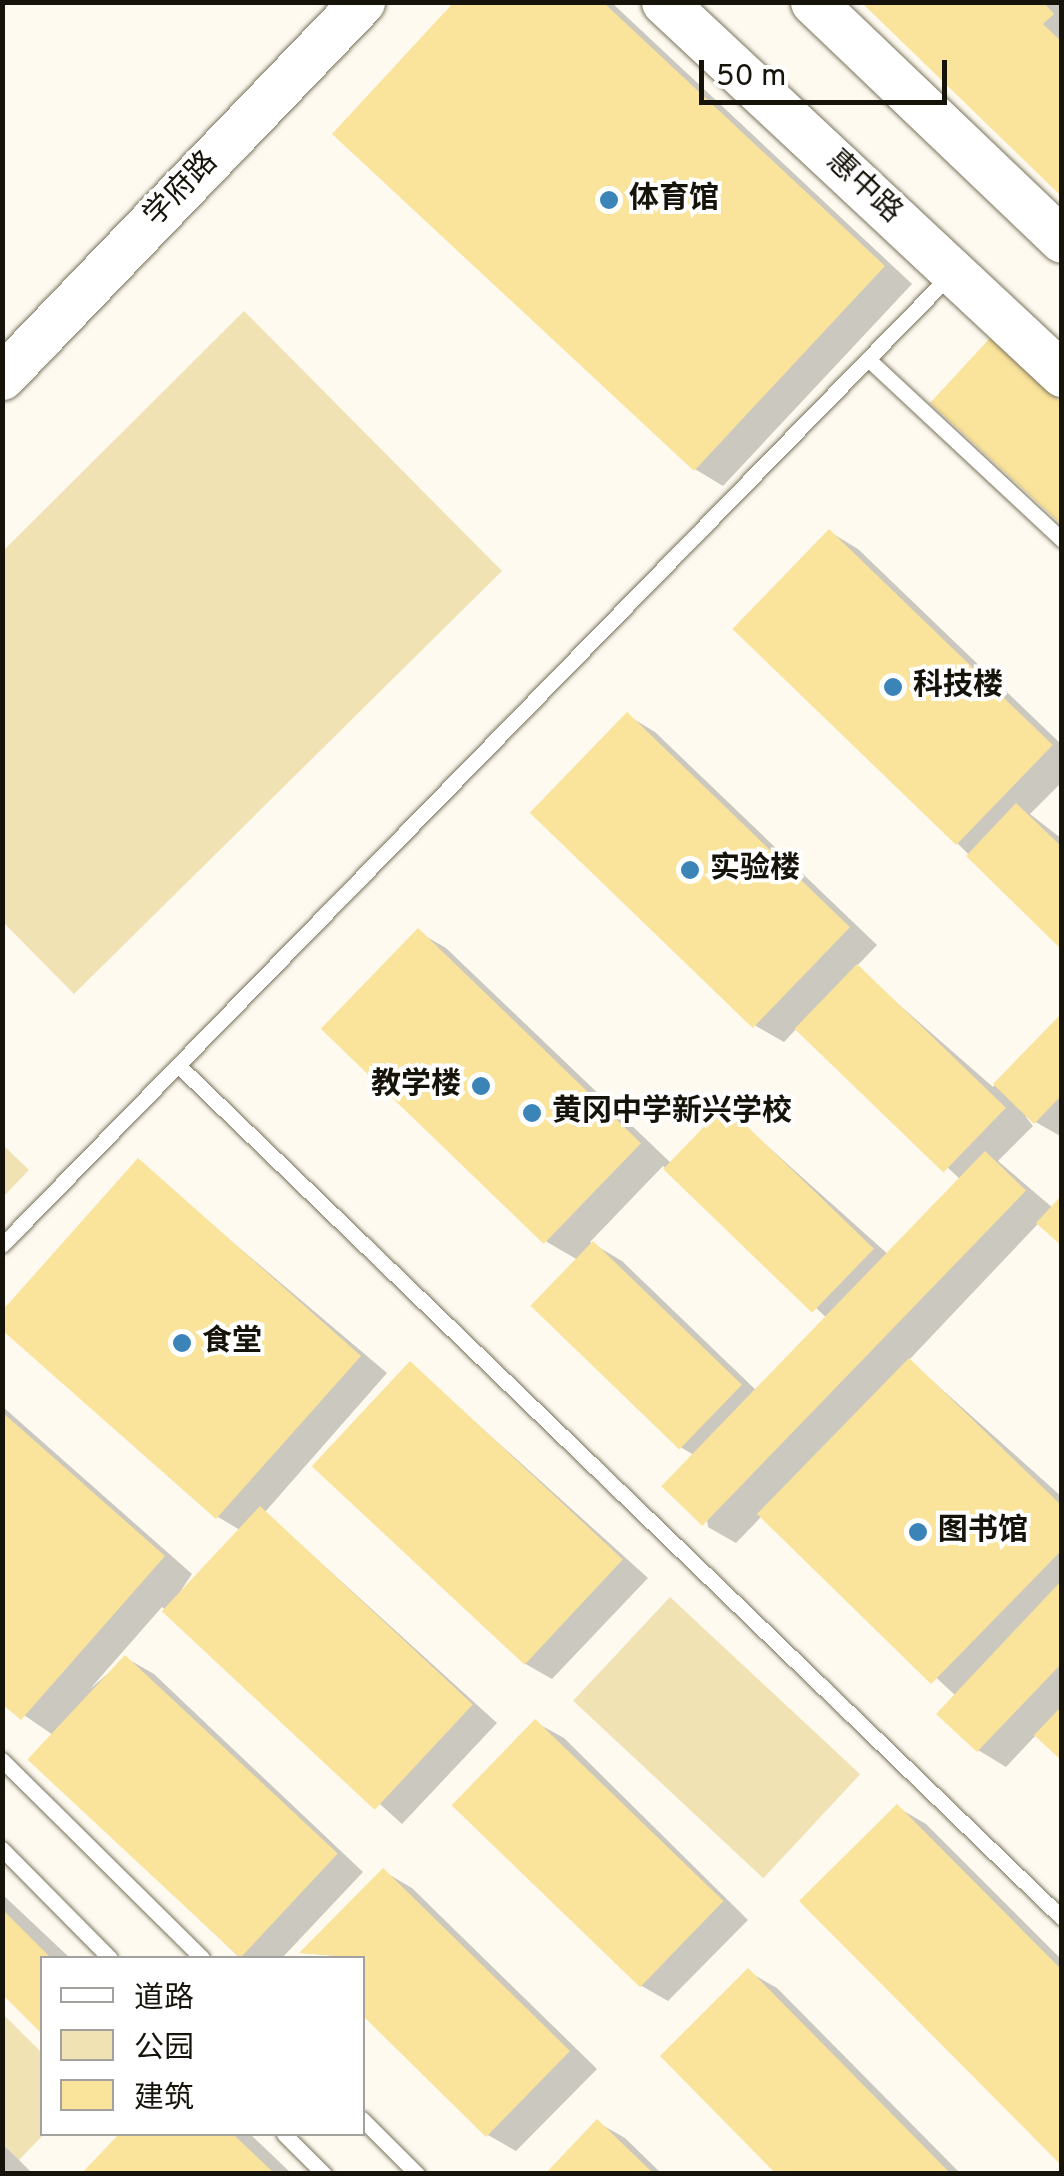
<!DOCTYPE html>
<html>
<head>
<meta charset="utf-8">
<style>
	body { margin:0 }
	#map { position:relative; width:1064px; height:2176px; overflow:hidden; background:#fefaf0; font-family:Overpass,"Noto Sans SC",sans-serif }
	div>[style] { position:absolute }
	[style*='--x'] { left:calc(var(--x)*1px); top:calc(var(--y)*1px); width:calc(var(--w)*1px); rotate:calc(var(--a)*1deg) }
	.green>* { inset:0; background:#f1e2b4; transform-origin:0 0 }
	.shadow>* { inset:0; background:#0003 }
	.building>* { inset:0; background:#fae39b; transform-origin:0 0 }
	.roads { filter:drop-shadow(0 0 2px #7a735c) drop-shadow(0 0 2px #7a735c) }
	.lane>* { height:15px; margin:-7.5px; padding:0 7.5px; transform-origin:7.5px; border-radius:7.5px; background:#fff }
	.secondary>* { height:45px; margin:-22.5px; padding:0 22.5px; transform-origin:22.5px; border-radius:22.5px; background:#fff }
	.dots>* { width:28px; height:28px; translate:-50% -50%; box-sizing:border-box; border:5px solid #fff; border-radius:50% }
	span { translate:-50% -50%; white-space:nowrap; text-align:center; line-height:1.15; -webkit-text-stroke:8px #fff; paint-order:stroke }
	.street-label { font-size:30px; color:#16130b }
	.poi-label { font-size:30px; color:#16130b; font-weight:700 }
	.left { translate:0 -50%; text-align:left }
	.right { translate:-100% -50%; text-align:right }
	.frame { position:absolute; inset:0; border:5px solid #16130b; pointer-events:none }
	.legend { position:absolute; left:40px; top:1956px; width:325px; height:180px; box-sizing:border-box; background:#fff; border:2px solid #a2a19d; margin:0; padding:12px 18px; list-style:none; font-size:30px; color:#16130b }
	.legend li { display:flex; align-items:center; gap:20px; height:50px }
	.legend b { width:50px; border:2px solid #a2a19d }
	.scale { position:absolute; left:699px; top:60px; width:248px; height:45px; box-sizing:border-box; border:5px solid #16130b; border-top:0; padding-left:12px; font-size:30px; line-height:35px; white-space:nowrap; color:#16130b; -webkit-text-stroke:8px #fff; paint-order:stroke }
</style>
</head>
<body>
<div id="map">
	<div class="green">
		<i style="clip-path:polygon(244px 311px,502px 571px,74px 994px,3px 922px,3px 551px)"></i>
		<i style="clip-path:polygon(2px 1144px,29px 1170px,3px 1197px,2px 1197px)"></i>
		<i style="left:670px;top:1597px;width:260px;height:142px;rotate:43deg"></i>
		<i style="clip-path:polygon(3px 2014px,42px 2053px,44px 2134px,19px 2160px,3px 2143px)"></i>
	</div>
	<div class="shadow">
		<i style="clip-path:polygon(458px 2px,611px 2px,912px 284px,723px 486px,695px 469px)"></i>
		<i style="clip-path:polygon(865px 2px,1062px 2px,1062px 193px)"></i>
		<i style="clip-path:polygon(830px 532px,858px 549px,1062px 745px,1062px 782px,1030px 814px,1062px 839px,1062px 946px,958px 844px)"></i>
		<i style="clip-path:polygon(evenodd,627px 715px,655px 732px,877px 945px,856px 967px,993px 1087px,1062px 1017px,1062px 1137px,1025px 1116px,1033px 1126px,998px 1161px,1053px 1208px,909px 1360px,1062px 1497px,1062px 1758px,1037px 1734px,1006px 1767px,978px 1750px,956px 1696px,762px 1516px,736px 1543px,708px 1527px,699px 1458px,682px 1448px,578px 1260px,547px 1242px,418px 932px,446px 948px,672px 1164px,725px 1108px,890px 1256px,961px 1180px,797px 1028px,784px 1042px,756px 1026px,627px 715px,663px 1166px,829px 1320px,759px 1393px,622px 1261px,590px 1242px,663px 1166px)"></i>
		<i style="clip-path:polygon(138px 1162px,387px 1373px,265px 1512px,497px 1723px,402px 1824px,162px 1607px,90px 1689px,126px 1658px,154px 1674px,363px 1872px,282px 1958px,239px 1957px,30px 1759px,53px 1735px,2px 1700px,2px 1406px,192px 1574px,176px 1598px,240px 1530px,218px 1517px)"></i>
		<i style="clip-path:polygon(411px 1364px,648px 1578px,552px 1679px,524px 1663px)"></i>
		<i style="clip-path:polygon(535px 1722px,564px 1738px,748px 1920px,668px 2001px,640px 1985px)"></i>
		<i style="clip-path:polygon(897px 1807px,926px 1824px,1062px 1960px,1062px 2162px)"></i>
		<i style="clip-path:polygon(383px 1871px,412px 1888px,597px 2069px,516px 2151px,488px 2135px,362px 1958px,303px 1953px)"></i>
		<i style="clip-path:polygon(2px 1894px,70px 1958px,42px 1958px,42px 2030px,2px 1990px)"></i>
		<i style="clip-path:polygon(749px 1972px,777px 1988px,961px 2174px,779px 2174px)"></i>
		<i style="clip-path:polygon(597px 2122px,625px 2138px,662px 2174px,548px 2174px)"></i>
		<i style="clip-path:polygon(123px 2134px,250px 2134px,292px 2174px,85px 2174px)"></i>
		<i style="clip-path:polygon(2px 2143px,33px 2174px,2px 2174px)"></i>
	</div>
	<div class="building">
		<i style="clip-path:polygon(454px 2px,603px 2px,885px 266px,694px 471px,332px 134px)"></i>
		<i style="clip-path:polygon(861px 2px,1043px 2px,1054px 14px,1043px 24px,1062px 42px,1062px 197px)"></i>
		<i style="clip-path:polygon(991px 337px,1062px 403px,1062px 525px,930px 403px)"></i>
		<i style="left:829px;top:529px;width:311px;height:139px;rotate:44deg"></i>
		<i style="left:627px;top:712px;width:310px;height:140px;rotate:44deg"></i>
		<i style="clip-path:polygon(1016px 803px,1062px 847px,1062px 950px,966px 856px)"></i>
		<i style="left:418px;top:928px;width:310px;height:140px;rotate:44deg"></i>
		<i style="left:857px;top:964px;width:207px;height:90px;rotate:44deg"></i>
		<i style="clip-path:polygon(1062px 1013px,1062px 1095px,1034px 1124px,993px 1084px)"></i>
		<i style="left:725px;top:1105px;width:207px;height:89px;rotate:44deg"></i>
		<i style="left:985px;top:1151px;width:57px;height:466px;rotate:44deg"></i>
		<i style="clip-path:polygon(138px 1158px,361px 1356px,216px 1519px,2px 1330px,2px 1311px)"></i>
		<i style="clip-path:polygon(1062px 1195px,1062px 1246px,1036px 1223px)"></i>
		<i style="left:593px;top:1241px;width:207px;height:90px;rotate:44deg"></i>
		<i style="clip-path:polygon(909px 1358px,1062px 1506px,1062px 1550px,931px 1684px,757px 1514px)"></i>
		<i style="left:410px;top:1361px;width:291px;height:144px;rotate:43deg"></i>
		<i style="clip-path:polygon(2px 1412px,165px 1556px,21px 1720px,2px 1704px)"></i>
		<i style="left:260px;top:1506px;width:291px;height:144px;rotate:43deg"></i>
		<i style="clip-path:polygon(1062px 1580px,1062px 1663px,977px 1752px,936px 1714px)"></i>
		<i style="left:125px;top:1655px;width:291px;height:143px;rotate:43deg"></i>
		<i style="clip-path:polygon(1062px 1706px,1062px 1761px,1034px 1735px)"></i>
		<i style="left:535px;top:1719px;width:262px;height:120px;rotate:44deg"></i>
		<i style="clip-path:polygon(897px 1804px,1062px 1970px,1062px 2166px,799px 1901px)"></i>
		<i style="clip-path:polygon(383px 1868px,570px 2051px,486px 2137px,362px 2015px,362px 1958px,299px 1953px)"></i>
		<i style="clip-path:polygon(2px 1909px,51px 1958px,42px 1958px,42px 2034px,2px 1994px)"></i>
		<i style="clip-path:polygon(748px 1968px,951px 2174px,776px 2174px,660px 2056px)"></i>
		<i style="clip-path:polygon(597px 2119px,654px 2174px,545px 2174px)"></i>
		<i style="clip-path:polygon(119px 2134px,233px 2134px,275px 2174px,81px 2174px)"></i>
	</div>
	<div class="roads">
		<div class="lane">
			<i style="--x:868;--y:359;--w:265;--a:43"></i>
			<i style="--x:178;--y:1065;--w:1228;--a:43.98"></i>
			<i style="--x:2;--y:1245;--w:1356;--a:-45.66"></i>
			<i style="--x:2;--y:1760;--w:281;--a:44.7"></i>
			<i style="--x:2;--y:1849;--w:153;--a:45.3"></i>
			<i style="--x:362;--y:2119;--w:78;--a:45"></i>
			<i style="--x:284;--y:2134;--w:57;--a:45"></i>
		</div>
		<div class="secondary">
			<i style="--x:664;--y:2;--w:545;--a:43.07"></i>
			<i style="--x:813;--y:2;--w:344;--a:43.7"></i>
			<i style="--x:2;--y:377;--w:520;--a:-46.17"></i>
		</div>
	</div>
	<div class="dots">
		<i style="left:609px;top:200px;background:#3a84b8"></i>
		<i style="left:893px;top:687px;background:#3a84b8"></i>
		<i style="left:690px;top:870px;background:#3a84b8"></i>
		<i style="left:481px;top:1086px;background:#3a84b8"></i>
		<i style="left:532px;top:1113px;background:#3a84b8"></i>
		<i style="left:182px;top:1343px;background:#3a84b8"></i>
		<i style="left:918px;top:1532px;background:#3a84b8"></i>
	</div>
	<div class="street-label">
		<span style="left:863px;top:188px;rotate:43deg">惠中路</span>
		<span style="left:182px;top:190px;rotate:-46deg">学府路</span>
	</div>
	<div class="poi-label">
		<span class="left" style="left:629px;top:200px">体育馆</span>
		<span class="left" style="left:913px;top:687px">科技楼</span>
		<span class="left" style="left:710px;top:870px">实验楼</span>
		<span class="right" style="left:461px;top:1086px">教学楼</span>
		<span class="left" style="left:552px;top:1113px">黄冈中学新兴学校</span>
		<span class="left" style="left:202px;top:1343px">食堂</span>
		<span class="left" style="left:938px;top:1532px">图书馆</span>
	</div>
	<div class="frame"></div>
	<ul class="legend">
	<li><b style="height:12px;background:#fff"></b>道路</li>
	<li><b style="height:28px;background:#f1e2b4"></b>公园</li>
	<li><b style="height:28px;background:#fae39b"></b>建筑</li>
	</ul>
	<div class="scale">50 m</div>
</div>
</body>
</html>
